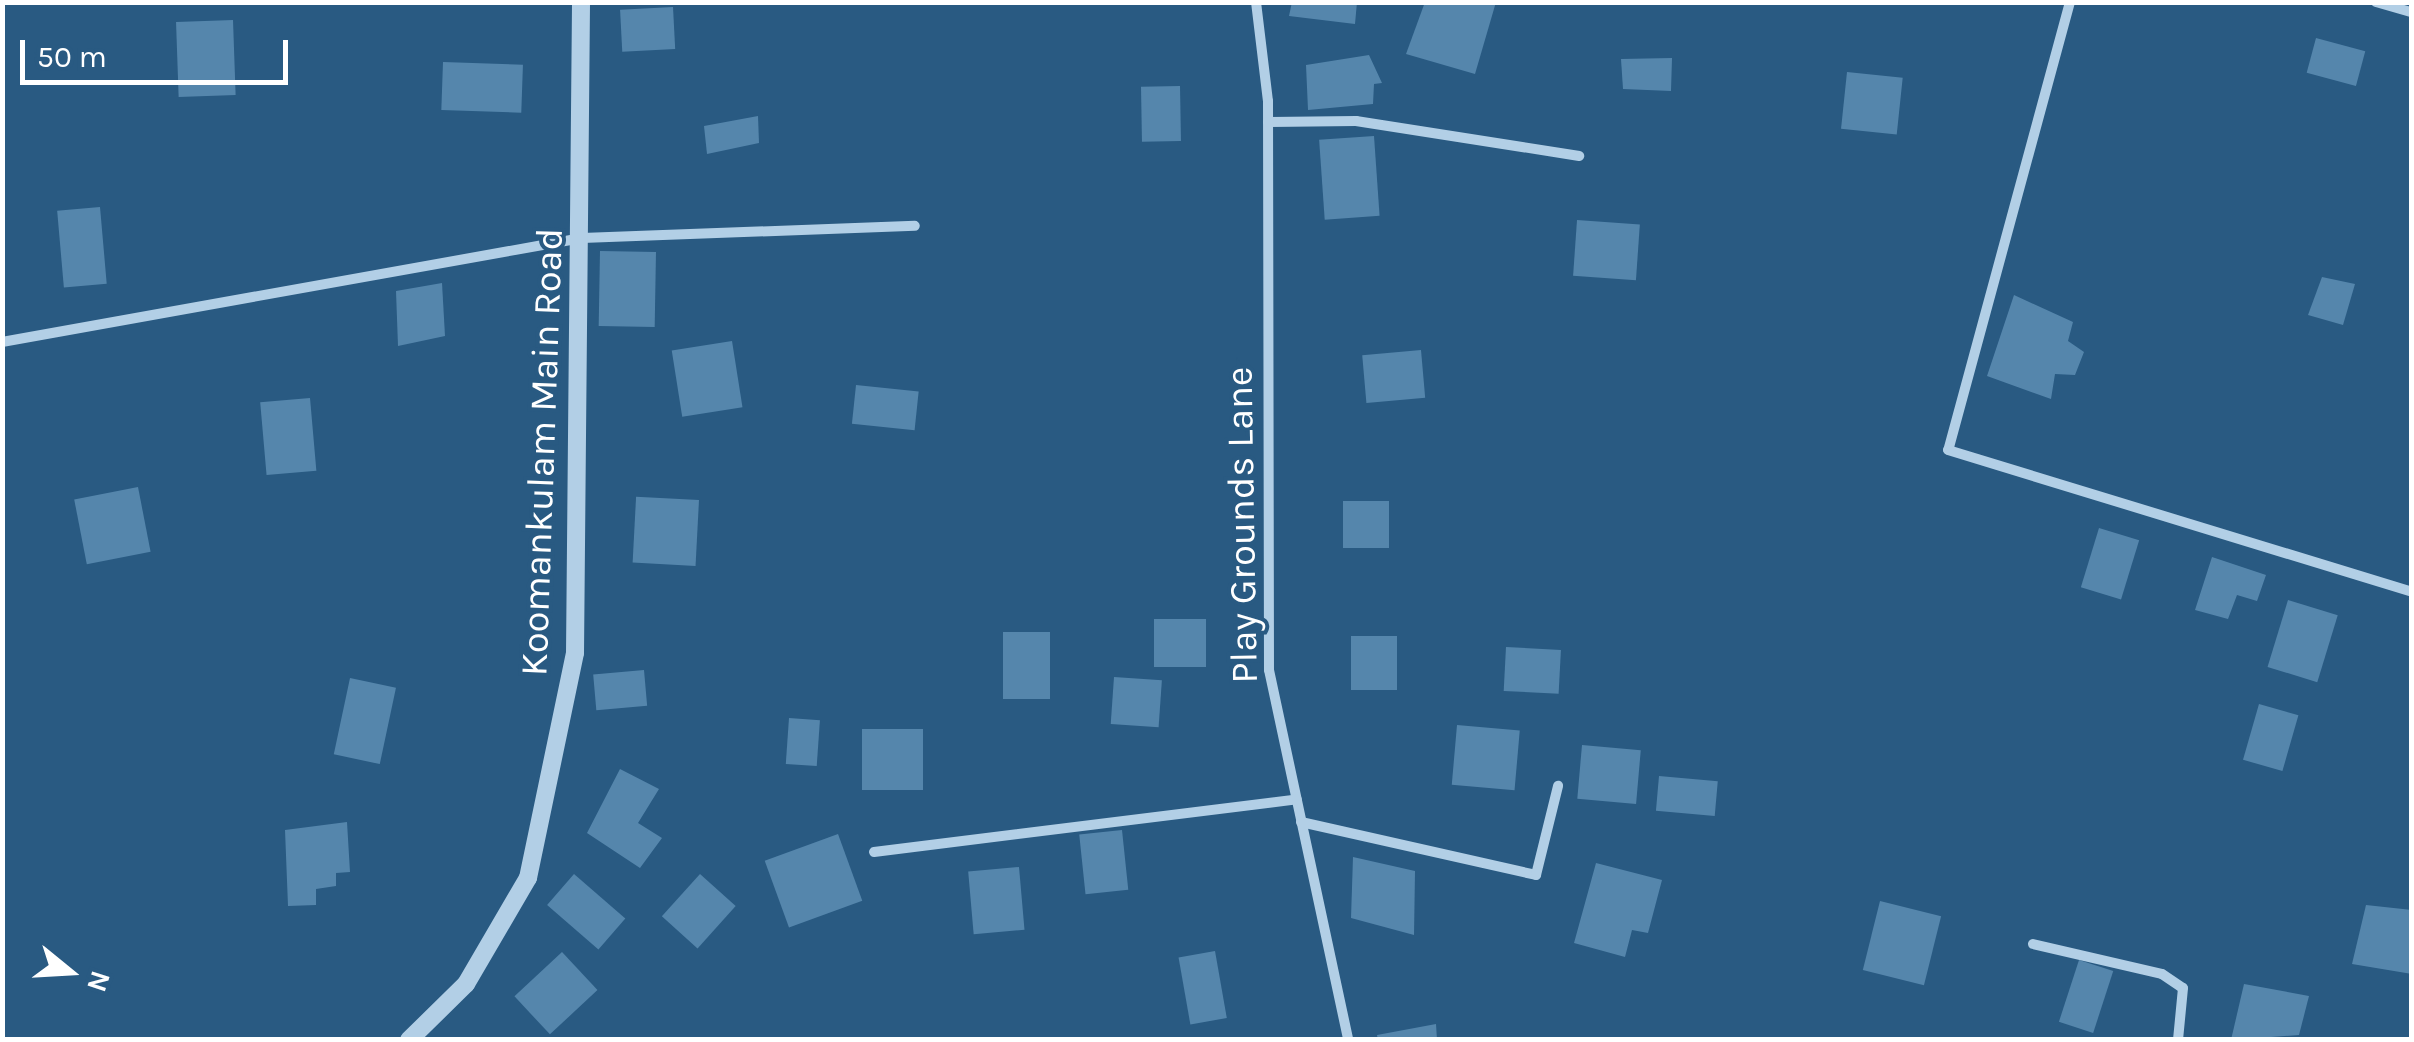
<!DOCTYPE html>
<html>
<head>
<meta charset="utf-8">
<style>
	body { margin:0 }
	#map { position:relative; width:2414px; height:1042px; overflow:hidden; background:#295a82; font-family:Karla,sans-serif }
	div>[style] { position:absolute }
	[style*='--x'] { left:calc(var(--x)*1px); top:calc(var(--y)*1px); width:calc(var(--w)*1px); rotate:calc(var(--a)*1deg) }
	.building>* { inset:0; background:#5586ac; transform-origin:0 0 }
	.minor>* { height:10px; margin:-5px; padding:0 5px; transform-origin:5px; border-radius:5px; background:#b2cfe6 }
	.tertiary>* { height:18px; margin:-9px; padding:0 9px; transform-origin:9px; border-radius:9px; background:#b2cfe6 }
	span { translate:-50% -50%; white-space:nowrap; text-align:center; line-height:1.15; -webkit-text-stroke:8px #295a82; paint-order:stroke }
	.street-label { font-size:38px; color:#fff }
	.frame { position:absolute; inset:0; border:5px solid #fff; pointer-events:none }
	.north { position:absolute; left:20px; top:922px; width:100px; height:100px; -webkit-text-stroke:8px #295a82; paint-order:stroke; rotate:108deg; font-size:28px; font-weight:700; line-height:40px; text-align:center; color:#fff }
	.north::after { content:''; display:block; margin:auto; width:35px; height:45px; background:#fff; clip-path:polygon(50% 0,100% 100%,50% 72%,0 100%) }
	.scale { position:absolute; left:20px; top:40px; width:268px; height:45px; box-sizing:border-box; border:5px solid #fff; border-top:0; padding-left:12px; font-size:30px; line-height:35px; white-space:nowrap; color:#fff; -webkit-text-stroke:8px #295a82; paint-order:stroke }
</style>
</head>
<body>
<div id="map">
	<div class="building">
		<i style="clip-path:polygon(1292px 2px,1357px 2px,1355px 24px,1289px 16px)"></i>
		<i style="clip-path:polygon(1425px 2px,1496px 2px,1475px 74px,1406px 54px)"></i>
		<i style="left:673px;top:7px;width:42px;height:53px;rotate:87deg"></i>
		<i style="left:233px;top:20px;width:75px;height:57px;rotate:88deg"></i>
		<i style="left:2316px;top:38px;width:51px;height:36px;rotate:15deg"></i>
		<i style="clip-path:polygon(1369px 55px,1382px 83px,1374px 84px,1373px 104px,1308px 110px,1306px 65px)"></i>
		<i style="clip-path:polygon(1672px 58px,1671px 91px,1623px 89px,1621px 59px)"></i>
		<i style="left:443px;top:62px;width:80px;height:48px;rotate:2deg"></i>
		<i style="left:1847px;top:72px;width:56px;height:57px;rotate:6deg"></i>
		<i style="left:1180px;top:86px;width:55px;height:39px;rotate:89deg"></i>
		<i style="clip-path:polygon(758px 116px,759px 143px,707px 154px,704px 126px)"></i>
		<i style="left:1374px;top:136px;width:80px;height:55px;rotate:86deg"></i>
		<i style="left:100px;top:207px;width:77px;height:43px;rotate:85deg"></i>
		<i style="left:1577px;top:220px;width:63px;height:56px;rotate:4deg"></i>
		<i style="left:600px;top:251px;width:56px;height:75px;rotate:1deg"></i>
		<i style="clip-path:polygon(2322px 277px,2355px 284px,2343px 325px,2308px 315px)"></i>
		<i style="clip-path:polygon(442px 283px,445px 336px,398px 346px,396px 291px)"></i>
		<i style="clip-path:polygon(2014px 295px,2073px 322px,2068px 341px,2084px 352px,2075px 375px,2055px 374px,2051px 399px,1987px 376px)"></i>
		<i style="left:732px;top:341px;width:67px;height:61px;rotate:81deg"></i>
		<i style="left:1421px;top:350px;width:48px;height:59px;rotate:85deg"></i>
		<i style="left:856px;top:385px;width:63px;height:39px;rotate:6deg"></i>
		<i style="left:310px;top:398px;width:73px;height:50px;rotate:85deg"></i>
		<i style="left:138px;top:487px;width:66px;height:65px;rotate:79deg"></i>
		<i style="left:699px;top:500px;width:66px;height:63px;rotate:93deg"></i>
		<i style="left:1389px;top:501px;width:47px;height:46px;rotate:90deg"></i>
		<i style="left:2099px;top:528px;width:42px;height:62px;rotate:17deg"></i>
		<i style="clip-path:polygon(2212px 557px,2266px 575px,2257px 601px,2237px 595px,2228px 619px,2195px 610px)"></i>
		<i style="left:2288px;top:600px;width:52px;height:70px;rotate:17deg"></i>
		<i style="left:1206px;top:619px;width:48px;height:52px;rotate:90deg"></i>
		<i style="left:1003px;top:632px;width:47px;height:67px"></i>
		<i style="left:1351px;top:636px;width:46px;height:54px"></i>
		<i style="left:1506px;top:647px;width:55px;height:44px;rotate:3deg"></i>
		<i style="left:644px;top:670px;width:36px;height:51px;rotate:85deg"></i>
		<i style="left:1114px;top:677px;width:48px;height:47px;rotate:4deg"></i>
		<i style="left:350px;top:678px;width:47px;height:78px;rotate:12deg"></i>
		<i style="left:2259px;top:704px;width:41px;height:58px;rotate:16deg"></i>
		<i style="left:789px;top:718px;width:31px;height:46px;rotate:4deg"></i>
		<i style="left:1457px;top:725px;width:63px;height:60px;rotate:5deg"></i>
		<i style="left:862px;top:729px;width:61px;height:61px"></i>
		<i style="left:1582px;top:745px;width:59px;height:54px;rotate:5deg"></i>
		<i style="clip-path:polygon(620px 769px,659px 789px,638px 823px,662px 838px,640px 868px,587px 833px)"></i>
		<i style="left:1659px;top:776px;width:59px;height:35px;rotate:5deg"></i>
		<i style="clip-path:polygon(347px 822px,350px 872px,336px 873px,336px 886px,316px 889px,316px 905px,288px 906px,285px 830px)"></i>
		<i style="left:1122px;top:830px;width:60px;height:43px;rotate:84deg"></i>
		<i style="left:838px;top:834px;width:71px;height:78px;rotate:70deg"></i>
		<i style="clip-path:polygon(1353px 857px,1415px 871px,1414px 935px,1351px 918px)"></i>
		<i style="clip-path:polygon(1596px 863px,1662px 880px,1648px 933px,1632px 930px,1625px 957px,1574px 943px)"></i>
		<i style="left:1019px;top:867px;width:63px;height:51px;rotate:85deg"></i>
		<i style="left:574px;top:874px;width:68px;height:41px;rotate:41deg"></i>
		<i style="left:700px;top:874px;width:48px;height:57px;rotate:42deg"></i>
		<i style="left:1880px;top:901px;width:63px;height:71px;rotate:14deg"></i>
		<i style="clip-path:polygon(2366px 905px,2412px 910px,2412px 974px,2352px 964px)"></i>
		<i style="left:1215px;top:951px;width:68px;height:37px;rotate:80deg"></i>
		<i style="left:562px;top:952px;width:52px;height:65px;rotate:47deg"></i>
		<i style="left:2079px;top:960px;width:36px;height:65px;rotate:18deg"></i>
		<i style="clip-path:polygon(2244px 984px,2309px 996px,2299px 1035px,2231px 1040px)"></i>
		<i style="clip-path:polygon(1436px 1024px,1437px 1040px,1378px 1040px,1377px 1035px)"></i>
	</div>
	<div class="minor">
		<i style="--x:1256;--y:2;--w:100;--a:83.1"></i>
		<i style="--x:1268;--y:101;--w:569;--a:89.9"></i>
		<i style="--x:1269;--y:670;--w:378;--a:77.9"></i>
		<i style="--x:2070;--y:2;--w:464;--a:105.2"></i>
		<i style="--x:1948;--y:450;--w:485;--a:17"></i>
		<i style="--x:2376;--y:2;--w:37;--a:16"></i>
		<i style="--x:1268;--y:122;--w:88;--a:-0.7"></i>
		<i style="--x:1356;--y:121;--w:226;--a:8.9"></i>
		<i style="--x:2;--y:342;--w:589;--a:-10.17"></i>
		<i style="--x:582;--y:238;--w:333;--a:-2.1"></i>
		<i style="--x:1301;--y:822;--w:241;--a:12.7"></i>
		<i style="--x:1536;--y:875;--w:92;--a:-76.1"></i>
		<i style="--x:874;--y:852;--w:426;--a:-7.1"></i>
		<i style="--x:2033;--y:944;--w:132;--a:13.1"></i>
		<i style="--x:2162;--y:974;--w:25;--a:34"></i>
		<i style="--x:2183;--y:988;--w:52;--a:95.5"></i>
	</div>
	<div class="tertiary">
		<i style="--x:409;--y:1040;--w:80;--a:-44.5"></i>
		<i style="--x:466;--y:984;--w:123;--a:-59.7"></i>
		<i style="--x:528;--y:878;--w:230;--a:-78.2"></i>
		<i style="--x:575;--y:653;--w:651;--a:-89.47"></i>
	</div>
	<div class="street-label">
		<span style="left:542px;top:452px;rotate:-88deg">Koomankulam Main Road</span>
		<span style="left:1242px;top:525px;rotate:-91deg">Play Grounds Lane</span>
	</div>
	<div class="frame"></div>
	<div class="north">N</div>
	<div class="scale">50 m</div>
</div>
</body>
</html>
